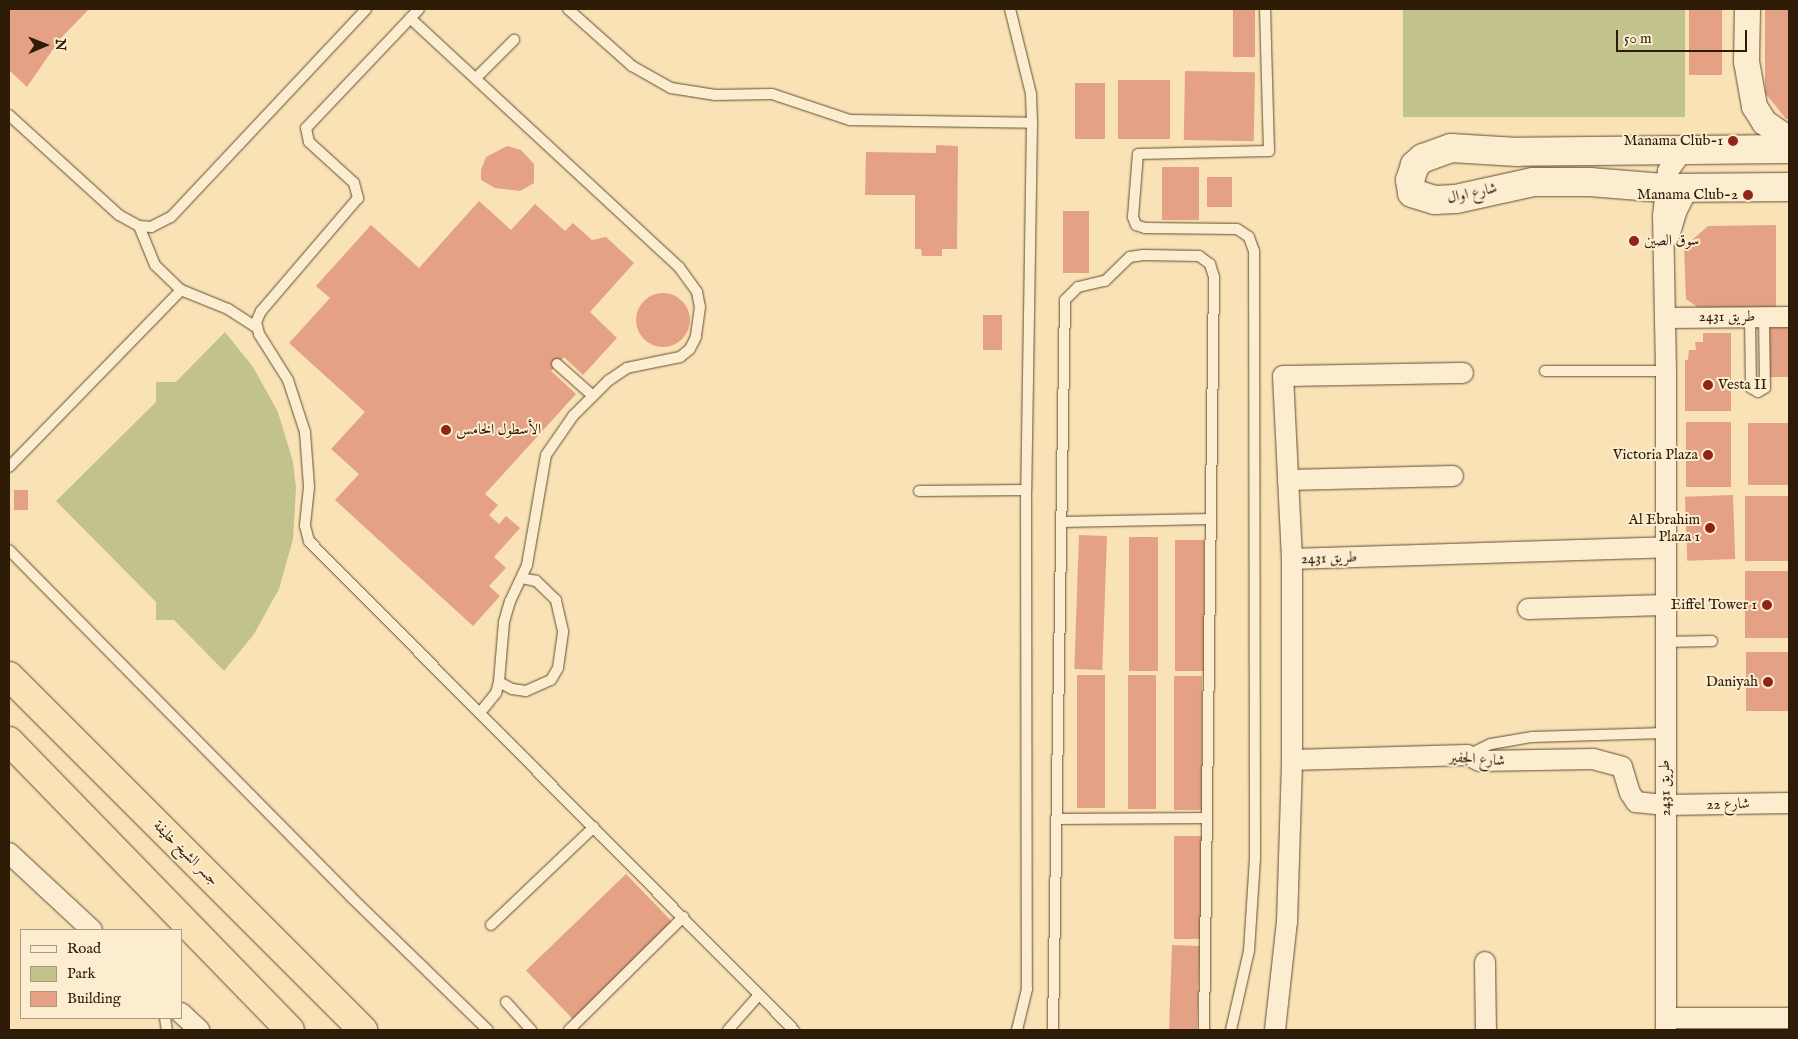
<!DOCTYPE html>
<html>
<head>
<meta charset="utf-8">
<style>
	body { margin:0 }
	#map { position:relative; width:1798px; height:1039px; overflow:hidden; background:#fae2b7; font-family:"IM FELL English",Amiri,serif }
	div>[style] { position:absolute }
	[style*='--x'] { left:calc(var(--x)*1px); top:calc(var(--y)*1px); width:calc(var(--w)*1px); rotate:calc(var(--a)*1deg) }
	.green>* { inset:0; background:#c1c28c; transform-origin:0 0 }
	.building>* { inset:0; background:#e4a185; transform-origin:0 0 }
	.round { border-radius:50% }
	.roads { filter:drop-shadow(0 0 1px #614e33) drop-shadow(0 0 1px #614e33) }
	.service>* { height:10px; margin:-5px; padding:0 5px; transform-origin:5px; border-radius:5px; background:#fcecd0 }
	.minor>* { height:20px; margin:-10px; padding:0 10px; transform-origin:10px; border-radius:10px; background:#fcecd0 }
	.tertiary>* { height:25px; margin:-12.5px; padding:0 12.5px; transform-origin:12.5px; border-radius:12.5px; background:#fcecd0 }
	.secondary>* { height:28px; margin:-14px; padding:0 14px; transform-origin:14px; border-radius:14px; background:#fcecd0 }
	.motorway>* { height:28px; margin:-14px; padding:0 14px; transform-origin:14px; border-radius:14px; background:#fae2b7 }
	.dots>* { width:14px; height:14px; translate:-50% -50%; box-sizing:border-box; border:2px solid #fcecd0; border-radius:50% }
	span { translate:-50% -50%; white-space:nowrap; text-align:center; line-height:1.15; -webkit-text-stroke:4px #fcecd0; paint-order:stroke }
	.poi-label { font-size:15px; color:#2e1c07 }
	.right { translate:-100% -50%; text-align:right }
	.left { translate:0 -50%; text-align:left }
	.street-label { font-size:15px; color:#2e1c07 }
	.frame { position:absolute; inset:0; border:10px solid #2e1c07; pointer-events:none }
	.legend { position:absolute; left:20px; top:929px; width:162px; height:90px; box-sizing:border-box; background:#fcecd0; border:1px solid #aa9980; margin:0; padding:6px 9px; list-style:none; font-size:15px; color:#2e1c07 }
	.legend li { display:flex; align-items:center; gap:10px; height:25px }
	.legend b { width:25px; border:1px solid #aa9980 }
	.north { position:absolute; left:20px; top:20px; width:50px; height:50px; -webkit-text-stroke:4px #fcecd0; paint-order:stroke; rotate:89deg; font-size:14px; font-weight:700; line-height:20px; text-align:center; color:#2e1c07 }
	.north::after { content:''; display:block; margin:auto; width:18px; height:22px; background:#2e1c07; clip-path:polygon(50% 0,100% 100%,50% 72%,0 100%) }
	.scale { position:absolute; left:1616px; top:30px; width:131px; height:22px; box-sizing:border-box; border:2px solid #2e1c07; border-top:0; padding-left:6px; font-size:15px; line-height:18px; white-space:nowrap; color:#2e1c07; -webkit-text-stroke:4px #fcecd0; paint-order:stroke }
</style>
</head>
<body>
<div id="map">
	<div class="green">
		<i style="left:1403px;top:9px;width:282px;height:108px"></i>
		<i style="clip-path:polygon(225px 332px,253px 367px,278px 412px,293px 462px,296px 488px,293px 539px,279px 589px,254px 634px,224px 671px,174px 620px,156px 620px,156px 602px,56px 501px,156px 402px,156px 382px,176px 382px)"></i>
	</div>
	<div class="building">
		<i style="clip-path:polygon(9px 9px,89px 9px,60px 39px,27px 87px,9px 70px)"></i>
		<i style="left:1233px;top:9px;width:22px;height:48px"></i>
		<i style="left:1689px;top:9px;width:33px;height:66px"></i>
		<i style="clip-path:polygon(1765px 9px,1789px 9px,1789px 119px,1786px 119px,1765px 93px)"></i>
		<i style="left:1185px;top:71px;width:70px;height:69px;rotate:1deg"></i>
		<i style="left:1118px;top:80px;width:52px;height:59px"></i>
		<i style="left:1075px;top:83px;width:30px;height:56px"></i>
		<i style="clip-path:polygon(936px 145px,958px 146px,957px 249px,942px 249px,942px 256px,922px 256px,921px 249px,915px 249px,915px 195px,865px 195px,866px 152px,936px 153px)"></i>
		<i style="clip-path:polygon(507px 146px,521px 150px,534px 164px,534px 183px,520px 191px,495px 188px,481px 180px,481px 170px,486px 157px)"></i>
		<i style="left:1162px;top:167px;width:37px;height:53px"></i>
		<i style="left:1232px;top:177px;width:30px;height:25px;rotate:90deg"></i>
		<i style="clip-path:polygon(479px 201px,511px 230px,535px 204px,565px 231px,573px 223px,592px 240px,606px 237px,634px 263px,590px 312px,617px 338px,583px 375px,564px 357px,551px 371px,576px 394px,485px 494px,498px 505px,489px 515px,499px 524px,506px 516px,520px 528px,494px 557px,506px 568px,489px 586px,500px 596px,473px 626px,335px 500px,359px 474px,331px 449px,365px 412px,289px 343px,330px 298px,316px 286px,371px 225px,419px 268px)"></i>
		<i style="left:1063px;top:211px;width:26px;height:62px"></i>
		<i style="clip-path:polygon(1776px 225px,1776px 312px,1703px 311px,1686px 299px,1684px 247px,1708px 226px)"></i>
		<i class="round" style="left:636px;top:293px;width:54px;height:54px"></i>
		<i style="left:983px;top:315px;width:19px;height:35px"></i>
		<i style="left:1767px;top:324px;width:22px;height:53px"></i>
		<i style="clip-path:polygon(1703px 333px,1731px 333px,1731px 411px,1685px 411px,1685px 360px,1688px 360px,1689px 350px,1696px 350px,1695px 342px,1703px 342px)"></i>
		<i style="left:1731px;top:422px;width:65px;height:45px;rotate:90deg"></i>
		<i style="left:1789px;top:423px;width:62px;height:41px;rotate:90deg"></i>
		<i style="left:14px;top:490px;width:14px;height:20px"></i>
		<i style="left:1733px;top:495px;width:64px;height:48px;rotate:88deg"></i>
		<i style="left:1789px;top:496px;width:65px;height:44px;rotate:90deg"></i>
		<i style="left:1079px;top:535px;width:28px;height:134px;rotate:2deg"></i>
		<i style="left:1129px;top:537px;width:29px;height:134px"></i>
		<i style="left:1175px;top:540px;width:29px;height:131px"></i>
		<i style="left:1789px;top:571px;width:67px;height:44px;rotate:90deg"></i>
		<i style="left:1746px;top:652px;width:43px;height:59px"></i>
		<i style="left:1077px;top:675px;width:28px;height:133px"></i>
		<i style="left:1128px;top:675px;width:28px;height:134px"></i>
		<i style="left:1174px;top:676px;width:28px;height:134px"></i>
		<i style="left:1174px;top:836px;width:28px;height:103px"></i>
		<i style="left:626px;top:874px;width:68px;height:139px;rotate:46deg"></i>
		<i style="left:1172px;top:945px;width:28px;height:85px;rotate:2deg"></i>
	</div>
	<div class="roads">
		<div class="service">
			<i style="--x:419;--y:9;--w:164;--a:133.5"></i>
			<i style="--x:306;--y:128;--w:14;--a:78"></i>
			<i style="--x:309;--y:142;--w:61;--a:42.3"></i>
			<i style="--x:354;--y:183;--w:16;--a:75"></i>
			<i style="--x:358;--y:198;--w:149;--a:130.6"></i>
			<i style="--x:261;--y:311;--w:12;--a:114"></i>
			<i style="--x:256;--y:322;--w:12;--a:76"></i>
			<i style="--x:259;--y:334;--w:54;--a:57.8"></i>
			<i style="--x:288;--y:380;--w:55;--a:71.9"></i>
			<i style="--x:305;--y:432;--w:55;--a:85.8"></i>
			<i style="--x:309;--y:487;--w:39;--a:96"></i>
			<i style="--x:305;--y:526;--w:16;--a:75"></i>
			<i style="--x:309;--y:541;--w:689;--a:45.24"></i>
			<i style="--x:568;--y:9;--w:86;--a:41.7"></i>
			<i style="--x:632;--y:66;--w:45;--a:29.4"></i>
			<i style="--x:671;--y:88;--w:45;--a:9"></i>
			<i style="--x:715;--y:95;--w:57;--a:-1"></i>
			<i style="--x:772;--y:94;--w:82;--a:18.4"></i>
			<i style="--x:850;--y:120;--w:182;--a:0.9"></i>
			<i style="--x:1010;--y:9;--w:88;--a:76.1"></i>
			<i style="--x:1031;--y:94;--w:29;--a:88"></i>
			<i style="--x:1032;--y:123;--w:367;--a:90.9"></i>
			<i style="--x:1026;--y:490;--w:499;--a:89.9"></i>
			<i style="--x:1027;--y:989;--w:42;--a:103.7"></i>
			<i style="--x:410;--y:18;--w:367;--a:42.8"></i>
			<i style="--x:679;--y:267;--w:31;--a:54"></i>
			<i style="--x:697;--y:292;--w:15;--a:79"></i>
			<i style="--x:700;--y:307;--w:30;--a:98"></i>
			<i style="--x:696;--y:337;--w:13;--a:117"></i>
			<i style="--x:690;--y:349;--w:13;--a:141"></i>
			<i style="--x:680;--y:357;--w:54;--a:168.3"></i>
			<i style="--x:627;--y:368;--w:22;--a:146"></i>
			<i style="--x:609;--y:380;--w:51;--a:135"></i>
			<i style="--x:573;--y:416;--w:47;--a:124.7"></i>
			<i style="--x:546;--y:455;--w:112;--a:99.8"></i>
			<i style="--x:527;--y:565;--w:40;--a:115"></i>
			<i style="--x:510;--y:601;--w:22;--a:106"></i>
			<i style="--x:504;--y:622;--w:60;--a:94.8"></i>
			<i style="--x:499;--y:682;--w:11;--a:105"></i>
			<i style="--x:496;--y:693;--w:26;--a:129"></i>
			<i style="--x:476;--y:78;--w:54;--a:-45"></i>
			<i style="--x:9;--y:115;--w:149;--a:42.3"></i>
			<i style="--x:119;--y:215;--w:23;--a:29"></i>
			<i style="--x:139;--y:226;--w:12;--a:5"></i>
			<i style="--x:151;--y:227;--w:22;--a:-27"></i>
			<i style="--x:171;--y:217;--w:285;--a:-46.8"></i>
			<i style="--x:139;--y:226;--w:42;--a:67.7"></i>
			<i style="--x:155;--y:265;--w:36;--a:44"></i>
			<i style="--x:181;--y:290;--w:51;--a:22"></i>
			<i style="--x:228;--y:309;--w:35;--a:33"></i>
			<i style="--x:1750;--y:317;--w:71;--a:89.2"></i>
			<i style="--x:1751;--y:388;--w:8;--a:30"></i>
			<i style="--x:1758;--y:392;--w:8;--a:-30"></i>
			<i style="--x:1765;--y:388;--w:71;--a:-90.8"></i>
			<i style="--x:557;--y:364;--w:47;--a:41.5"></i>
			<i style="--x:1545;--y:371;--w:121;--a:0"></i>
			<i style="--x:9;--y:467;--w:247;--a:-45.8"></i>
			<i style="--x:919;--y:491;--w:107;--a:-0.5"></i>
			<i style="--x:1061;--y:522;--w:150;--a:-1.1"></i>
			<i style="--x:9;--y:550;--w:486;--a:45.4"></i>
			<i style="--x:350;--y:896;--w:192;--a:44.2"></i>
			<i style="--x:1664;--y:642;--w:48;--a:-1.2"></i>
			<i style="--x:499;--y:682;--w:15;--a:28"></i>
			<i style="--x:512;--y:689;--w:14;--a:8"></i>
			<i style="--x:526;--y:691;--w:27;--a:-24"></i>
			<i style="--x:551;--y:680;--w:14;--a:-60"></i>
			<i style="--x:558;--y:668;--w:37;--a:-82"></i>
			<i style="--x:563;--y:631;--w:32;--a:-103"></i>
			<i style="--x:556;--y:600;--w:28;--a:-136"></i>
			<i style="--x:536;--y:581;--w:14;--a:-168"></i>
			<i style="--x:1468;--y:755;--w:25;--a:-26"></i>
			<i style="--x:1491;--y:744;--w:42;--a:-9.7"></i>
			<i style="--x:1532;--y:737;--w:132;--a:-1.7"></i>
			<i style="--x:1056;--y:819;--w:151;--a:-0.4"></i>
			<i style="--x:491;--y:925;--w:142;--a:-43.6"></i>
			<i style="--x:506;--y:1002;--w:38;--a:48"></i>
			<i style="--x:165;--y:1018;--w:12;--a:81"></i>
			<i style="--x:569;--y:1030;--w:161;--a:-44.7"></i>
			<i style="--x:728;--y:1030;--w:47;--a:-48.5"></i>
			<i style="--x:1053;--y:1030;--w:730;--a:-89.06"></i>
			<i style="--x:1065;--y:300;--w:18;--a:-45"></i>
			<i style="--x:1078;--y:287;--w:28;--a:-13"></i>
			<i style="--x:1105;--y:281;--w:35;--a:-44"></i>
			<i style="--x:1130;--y:257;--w:13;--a:-9"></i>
			<i style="--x:1143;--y:255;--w:56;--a:1"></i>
			<i style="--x:1199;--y:256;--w:14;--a:36"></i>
			<i style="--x:1210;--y:264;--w:14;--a:73"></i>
			<i style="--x:1214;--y:277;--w:753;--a:90.76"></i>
			<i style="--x:1231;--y:1030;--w:81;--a:-77.2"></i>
			<i style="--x:1249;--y:951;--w:92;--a:-86.3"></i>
			<i style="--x:1255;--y:859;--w:608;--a:-90.09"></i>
			<i style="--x:1254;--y:251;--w:15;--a:-110"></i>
			<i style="--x:1249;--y:237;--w:14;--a:-146"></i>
			<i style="--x:1237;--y:229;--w:92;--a:-179.4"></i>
			<i style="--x:1145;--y:228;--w:9;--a:-162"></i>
			<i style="--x:1136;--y:225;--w:9;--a:-111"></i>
			<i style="--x:1133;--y:217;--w:63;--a:-85.5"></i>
			<i style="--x:1138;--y:154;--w:131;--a:-1.3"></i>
			<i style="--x:1269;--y:151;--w:142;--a:-91.6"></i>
		</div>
		<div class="minor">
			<i style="--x:1669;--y:236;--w:27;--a:-73"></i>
			<i style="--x:1677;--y:210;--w:16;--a:-63"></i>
			<i style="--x:1684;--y:196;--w:13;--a:-42"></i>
			<i style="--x:1665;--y:318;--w:124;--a:-0.5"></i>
			<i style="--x:1288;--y:480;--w:165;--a:-1.4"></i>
			<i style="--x:1292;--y:559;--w:374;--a:-1.8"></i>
			<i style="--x:1528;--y:609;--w:137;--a:-1.7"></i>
			<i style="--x:1292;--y:760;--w:175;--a:-1.6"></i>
			<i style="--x:1467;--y:755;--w:14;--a:25"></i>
			<i style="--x:1480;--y:761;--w:113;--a:-1"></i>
			<i style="--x:1593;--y:759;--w:30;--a:15"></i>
			<i style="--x:1622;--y:767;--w:27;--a:73"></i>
			<i style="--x:1630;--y:793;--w:11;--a:56"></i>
			<i style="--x:1636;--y:802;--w:30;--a:6"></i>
			<i style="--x:1666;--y:805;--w:123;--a:-0.9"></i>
			<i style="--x:9;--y:853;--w:113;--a:42.9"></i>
			<i style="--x:1485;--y:962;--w:68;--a:89.2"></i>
			<i style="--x:181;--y:1013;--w:25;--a:43"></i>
			<i style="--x:1666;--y:1018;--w:123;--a:0"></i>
			<i style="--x:1275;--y:1030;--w:109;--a:-83.7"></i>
			<i style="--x:1287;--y:922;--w:162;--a:-88.2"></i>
			<i style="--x:1292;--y:760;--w:201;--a:-90"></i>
			<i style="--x:1292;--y:559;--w:183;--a:-92.8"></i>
			<i style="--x:1283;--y:376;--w:180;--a:-1"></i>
			<i style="--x:1666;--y:1030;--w:659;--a:-90"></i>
			<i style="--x:1666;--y:371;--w:155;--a:-91.1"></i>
			<i style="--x:1663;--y:216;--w:45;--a:-83.7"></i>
			<i style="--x:1668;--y:171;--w:22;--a:-54"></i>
			<i style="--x:1681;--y:153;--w:11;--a:-22"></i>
		</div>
		<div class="tertiary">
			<i style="--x:1747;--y:9;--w:52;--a:91.1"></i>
			<i style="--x:1746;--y:61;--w:46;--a:79.9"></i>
			<i style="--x:1754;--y:106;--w:19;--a:58"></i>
			<i style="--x:1764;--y:122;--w:30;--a:34"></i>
		</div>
		<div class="secondary">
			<i style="--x:1789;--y:149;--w:272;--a:179.4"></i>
			<i style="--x:1517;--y:152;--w:66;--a:-176.5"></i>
			<i style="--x:1451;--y:148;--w:30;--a:160"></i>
			<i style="--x:1423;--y:158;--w:11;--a:139"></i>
			<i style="--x:1415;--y:165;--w:16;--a:108"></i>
			<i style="--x:1410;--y:180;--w:13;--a:81"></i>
			<i style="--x:1412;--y:193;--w:24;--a:17"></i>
			<i style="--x:1435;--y:200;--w:21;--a:-3"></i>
			<i style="--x:1456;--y:199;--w:79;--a:-12.4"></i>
			<i style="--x:1533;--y:182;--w:57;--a:0"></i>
			<i style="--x:1590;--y:182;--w:74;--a:4.6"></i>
			<i style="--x:1664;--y:188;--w:125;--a:-0.5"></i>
		</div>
		<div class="motorway">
			<i style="--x:9;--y:676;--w:501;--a:45"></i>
			<i style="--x:9;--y:741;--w:403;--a:45.8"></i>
		</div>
	</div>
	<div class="dots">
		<i style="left:1733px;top:141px;background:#8f2418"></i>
		<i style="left:1748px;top:195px;background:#8f2418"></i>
		<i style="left:1634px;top:241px;background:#8f2418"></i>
		<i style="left:1708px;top:385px;background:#8f2418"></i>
		<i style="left:446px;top:430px;background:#8f2418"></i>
		<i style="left:1708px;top:455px;background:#8f2418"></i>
		<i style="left:1710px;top:528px;background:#8f2418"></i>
		<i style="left:1767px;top:605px;background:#8f2418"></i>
		<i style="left:1768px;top:682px;background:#8f2418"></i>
	</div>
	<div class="poi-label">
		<span class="right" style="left:1723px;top:141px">Manama Club-1</span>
		<span class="right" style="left:1738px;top:195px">Manama Club-2</span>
		<span class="left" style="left:1644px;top:241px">سوق الصين</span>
		<span class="left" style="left:1718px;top:385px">Vesta II</span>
		<span class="left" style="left:456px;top:430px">الأسطول الخامس</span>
		<span class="right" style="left:1698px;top:455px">Victoria Plaza</span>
		<span class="right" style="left:1700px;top:528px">Al Ebrahim<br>Plaza 1</span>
		<span class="right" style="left:1757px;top:605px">Eiffel Tower 1</span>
		<span class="right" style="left:1758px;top:682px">Daniyah</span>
	</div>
	<div class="street-label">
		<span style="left:1472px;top:193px;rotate:-12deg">شارع اوال</span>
		<span style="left:1727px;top:317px">طريق 2431</span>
		<span style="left:1329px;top:558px;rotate:-2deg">طريق 2431</span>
		<span style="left:1477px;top:759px;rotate:4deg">شارع الجفير</span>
		<span style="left:1665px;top:788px;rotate:-91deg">طريق 2431</span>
		<span style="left:1728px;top:804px;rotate:-1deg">شارع 22</span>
		<span style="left:186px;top:853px;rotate:45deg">جسر الشيخ خليفة</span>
	</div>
	<div class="frame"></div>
	<ul class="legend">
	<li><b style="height:6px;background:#fcecd0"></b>Road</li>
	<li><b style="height:14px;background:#c1c28c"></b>Park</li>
	<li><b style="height:14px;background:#e4a185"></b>Building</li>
	</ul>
	<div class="north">N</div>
	<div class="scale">50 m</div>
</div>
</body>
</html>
